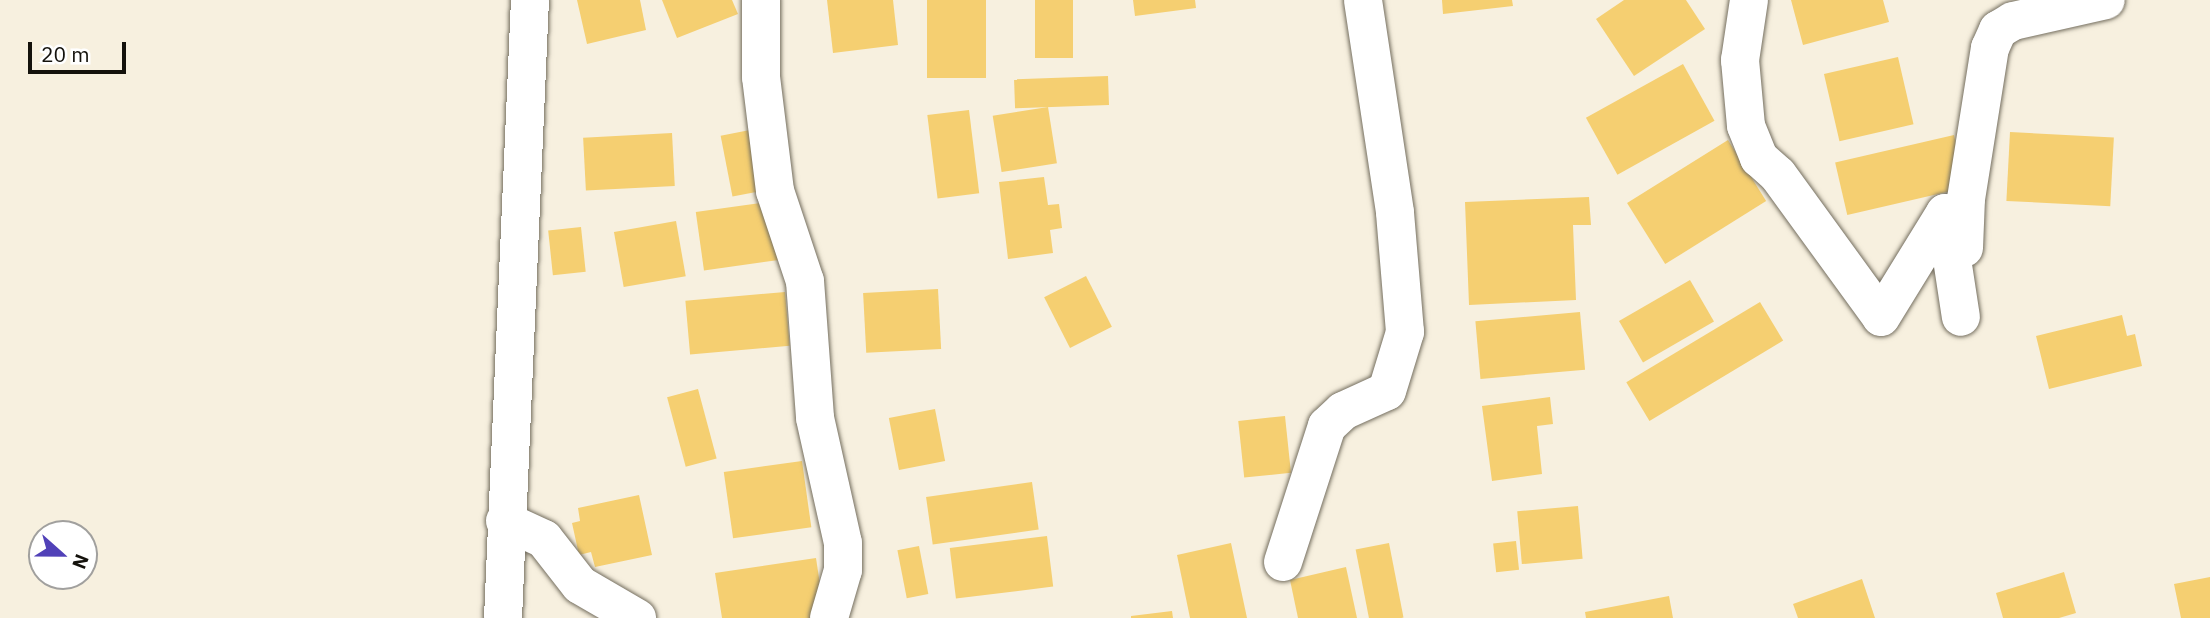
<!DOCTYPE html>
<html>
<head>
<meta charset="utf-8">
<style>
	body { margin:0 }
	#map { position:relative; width:2210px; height:618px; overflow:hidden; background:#f7f0df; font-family:"IBM Plex Sans",sans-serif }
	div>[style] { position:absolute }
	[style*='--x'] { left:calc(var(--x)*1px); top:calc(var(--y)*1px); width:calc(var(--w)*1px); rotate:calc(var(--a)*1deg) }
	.building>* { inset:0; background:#f5cf71; transform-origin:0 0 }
	.roads { filter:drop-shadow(0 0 2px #746e5f) drop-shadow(0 0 2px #746e5f) }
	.minor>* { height:38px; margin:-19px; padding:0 19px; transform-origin:19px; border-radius:19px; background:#fff }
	span { translate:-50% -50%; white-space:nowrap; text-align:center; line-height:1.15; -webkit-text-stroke:5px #fff; paint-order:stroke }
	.north { position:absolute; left:28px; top:520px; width:70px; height:70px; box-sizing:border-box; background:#fff; border:2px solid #a1a09e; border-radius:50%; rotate:111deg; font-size:19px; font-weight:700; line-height:28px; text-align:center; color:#14120c }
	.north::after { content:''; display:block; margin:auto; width:24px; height:32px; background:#5141b8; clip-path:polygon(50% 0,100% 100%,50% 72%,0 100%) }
	.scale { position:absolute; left:28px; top:42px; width:98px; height:32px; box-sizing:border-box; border:4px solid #14120c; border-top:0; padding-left:9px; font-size:21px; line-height:24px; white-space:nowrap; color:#14120c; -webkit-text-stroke:5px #fff; paint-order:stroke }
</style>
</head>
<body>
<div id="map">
	<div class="building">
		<i style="clip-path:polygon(577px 0,640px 0,646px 30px,587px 44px)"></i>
		<i style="clip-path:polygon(662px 0,732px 0,738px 14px,677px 38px)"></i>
		<i style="clip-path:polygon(827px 0,893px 0,898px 45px,833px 53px)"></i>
		<i style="left:927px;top:0;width:59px;height:78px"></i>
		<i style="left:1035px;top:0;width:38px;height:58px"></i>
		<i style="clip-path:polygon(1133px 0,1195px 0,1196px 8px,1135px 16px)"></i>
		<i style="clip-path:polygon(1442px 0,1512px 0,1513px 6px,1443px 14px)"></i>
		<i style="clip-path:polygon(1624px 0,1686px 0,1705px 29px,1634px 76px,1596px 19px)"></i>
		<i style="clip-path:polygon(1791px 0,1883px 0,1889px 22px,1803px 45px)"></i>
		<i style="left:1898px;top:57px;width:69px;height:76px;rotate:77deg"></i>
		<i style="left:1683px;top:64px;width:65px;height:111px;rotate:61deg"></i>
		<i style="left:1108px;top:76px;width:29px;height:94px;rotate:88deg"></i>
		<i style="left:1048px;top:107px;width:57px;height:56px;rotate:81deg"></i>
		<i style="left:969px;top:110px;width:84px;height:42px;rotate:83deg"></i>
		<i style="left:755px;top:129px;width:62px;height:35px;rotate:79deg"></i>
		<i style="left:2010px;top:132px;width:104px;height:69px;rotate:3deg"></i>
		<i style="left:672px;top:133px;width:53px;height:89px;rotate:87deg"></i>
		<i style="left:1954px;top:135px;width:54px;height:122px;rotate:77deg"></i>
		<i style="left:1728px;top:140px;width:72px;height:119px;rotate:58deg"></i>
		<i style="clip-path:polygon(1044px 177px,1048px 205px,1059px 204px,1062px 228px,1050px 230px,1053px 253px,1008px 259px,999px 182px)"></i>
		<i style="clip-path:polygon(1589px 197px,1591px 225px,1573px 225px,1576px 300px,1469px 305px,1465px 202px)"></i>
		<i style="left:774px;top:201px;width:59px;height:79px;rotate:82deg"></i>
		<i style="left:676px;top:221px;width:56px;height:63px;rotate:80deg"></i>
		<i style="left:581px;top:227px;width:45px;height:33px;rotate:84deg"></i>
		<i style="left:1086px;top:276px;width:57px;height:47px;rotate:63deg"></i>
		<i style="left:1690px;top:280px;width:48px;height:82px;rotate:60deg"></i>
		<i style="left:938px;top:289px;width:60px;height:75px;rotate:87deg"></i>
		<i style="left:785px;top:292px;width:54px;height:100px;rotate:85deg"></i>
		<i style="left:1760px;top:302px;width:45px;height:156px;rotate:59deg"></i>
		<i style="left:1580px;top:312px;width:58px;height:105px;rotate:85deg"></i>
		<i style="clip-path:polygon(2122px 315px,2127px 336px,2135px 334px,2142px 366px,2049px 389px,2036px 336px)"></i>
		<i style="left:698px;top:389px;width:72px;height:32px;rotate:75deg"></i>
		<i style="clip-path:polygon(1550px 397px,1553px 424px,1537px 426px,1542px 474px,1492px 481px,1482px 406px)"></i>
		<i style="left:935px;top:409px;width:53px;height:47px;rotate:79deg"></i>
		<i style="left:1285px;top:416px;width:57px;height:47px;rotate:84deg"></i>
		<i style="left:802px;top:461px;width:67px;height:79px;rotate:82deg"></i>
		<i style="left:1032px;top:482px;width:48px;height:107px;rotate:82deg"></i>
		<i style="clip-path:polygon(639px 495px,652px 555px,595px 567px,591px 552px,579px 555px,572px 523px,580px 521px,578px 508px)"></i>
		<i style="left:1578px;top:506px;width:53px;height:61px;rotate:85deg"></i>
		<i style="left:1047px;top:536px;width:51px;height:98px;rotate:83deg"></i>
		<i style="left:1516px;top:541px;width:29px;height:23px;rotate:84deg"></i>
		<i style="clip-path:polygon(1231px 543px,1247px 618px,1190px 618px,1177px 555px)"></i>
		<i style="left:1389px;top:543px;width:76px;height:34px;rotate:79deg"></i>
		<i style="left:919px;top:546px;width:49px;height:22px;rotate:79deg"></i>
		<i style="clip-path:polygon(816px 558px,825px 618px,722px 618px,715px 573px)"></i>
		<i style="clip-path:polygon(1346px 567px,1357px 618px,1298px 618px,1290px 580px)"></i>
		<i style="clip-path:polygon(2064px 572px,2076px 613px,2059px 618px,2003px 618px,1996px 593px)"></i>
		<i style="clip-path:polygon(2210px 577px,2210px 618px,2181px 618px,2174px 584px)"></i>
		<i style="clip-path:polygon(1862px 579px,1875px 618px,1798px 618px,1793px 604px)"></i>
		<i style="clip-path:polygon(1669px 596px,1673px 618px,1586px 618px,1585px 612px)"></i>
		<i style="clip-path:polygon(1172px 611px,1173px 618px,1131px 618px,1131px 616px)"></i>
	</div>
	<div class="roads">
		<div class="minor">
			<i style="--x:761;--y:0;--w:77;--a:90"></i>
			<i style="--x:761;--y:77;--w:115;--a:83"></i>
			<i style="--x:775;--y:191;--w:95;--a:71.6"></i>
			<i style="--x:805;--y:281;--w:137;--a:85.8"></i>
			<i style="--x:815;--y:418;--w:128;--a:77.4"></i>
			<i style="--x:843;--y:543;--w:27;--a:90"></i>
			<i style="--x:843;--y:570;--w:50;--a:106.3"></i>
			<i style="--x:1749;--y:0;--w:61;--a:98.5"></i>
			<i style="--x:1740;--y:60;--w:66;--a:84.8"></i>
			<i style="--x:1746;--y:126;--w:35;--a:68"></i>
			<i style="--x:1759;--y:158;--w:25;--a:42"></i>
			<i style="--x:1778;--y:175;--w:175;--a:54"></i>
			<i style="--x:1881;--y:317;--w:122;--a:-58.4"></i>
			<i style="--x:1945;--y:213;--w:105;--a:81.3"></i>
			<i style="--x:1964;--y:248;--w:49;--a:-87.7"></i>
			<i style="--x:1966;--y:199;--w:153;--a:-81"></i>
			<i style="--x:1990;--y:48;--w:20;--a:-66"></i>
			<i style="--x:1998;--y:30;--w:17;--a:-31"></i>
			<i style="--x:2013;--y:21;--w:95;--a:-12.7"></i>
			<i style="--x:505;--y:521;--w:43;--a:24.8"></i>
			<i style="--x:544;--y:539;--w:58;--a:52"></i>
			<i style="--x:580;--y:585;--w:66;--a:30.1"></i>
			<i style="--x:1283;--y:562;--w:143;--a:-72.1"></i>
			<i style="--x:1327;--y:426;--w:22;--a:-43"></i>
			<i style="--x:1343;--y:411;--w:48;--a:-24.4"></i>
			<i style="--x:1387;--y:391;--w:62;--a:-73"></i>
			<i style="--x:1405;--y:332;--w:120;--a:-94.8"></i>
			<i style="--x:1395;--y:212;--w:214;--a:-98.6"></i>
			<i style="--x:503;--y:618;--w:619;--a:-87.5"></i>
		</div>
	</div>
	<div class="north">N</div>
	<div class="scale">20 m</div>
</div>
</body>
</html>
